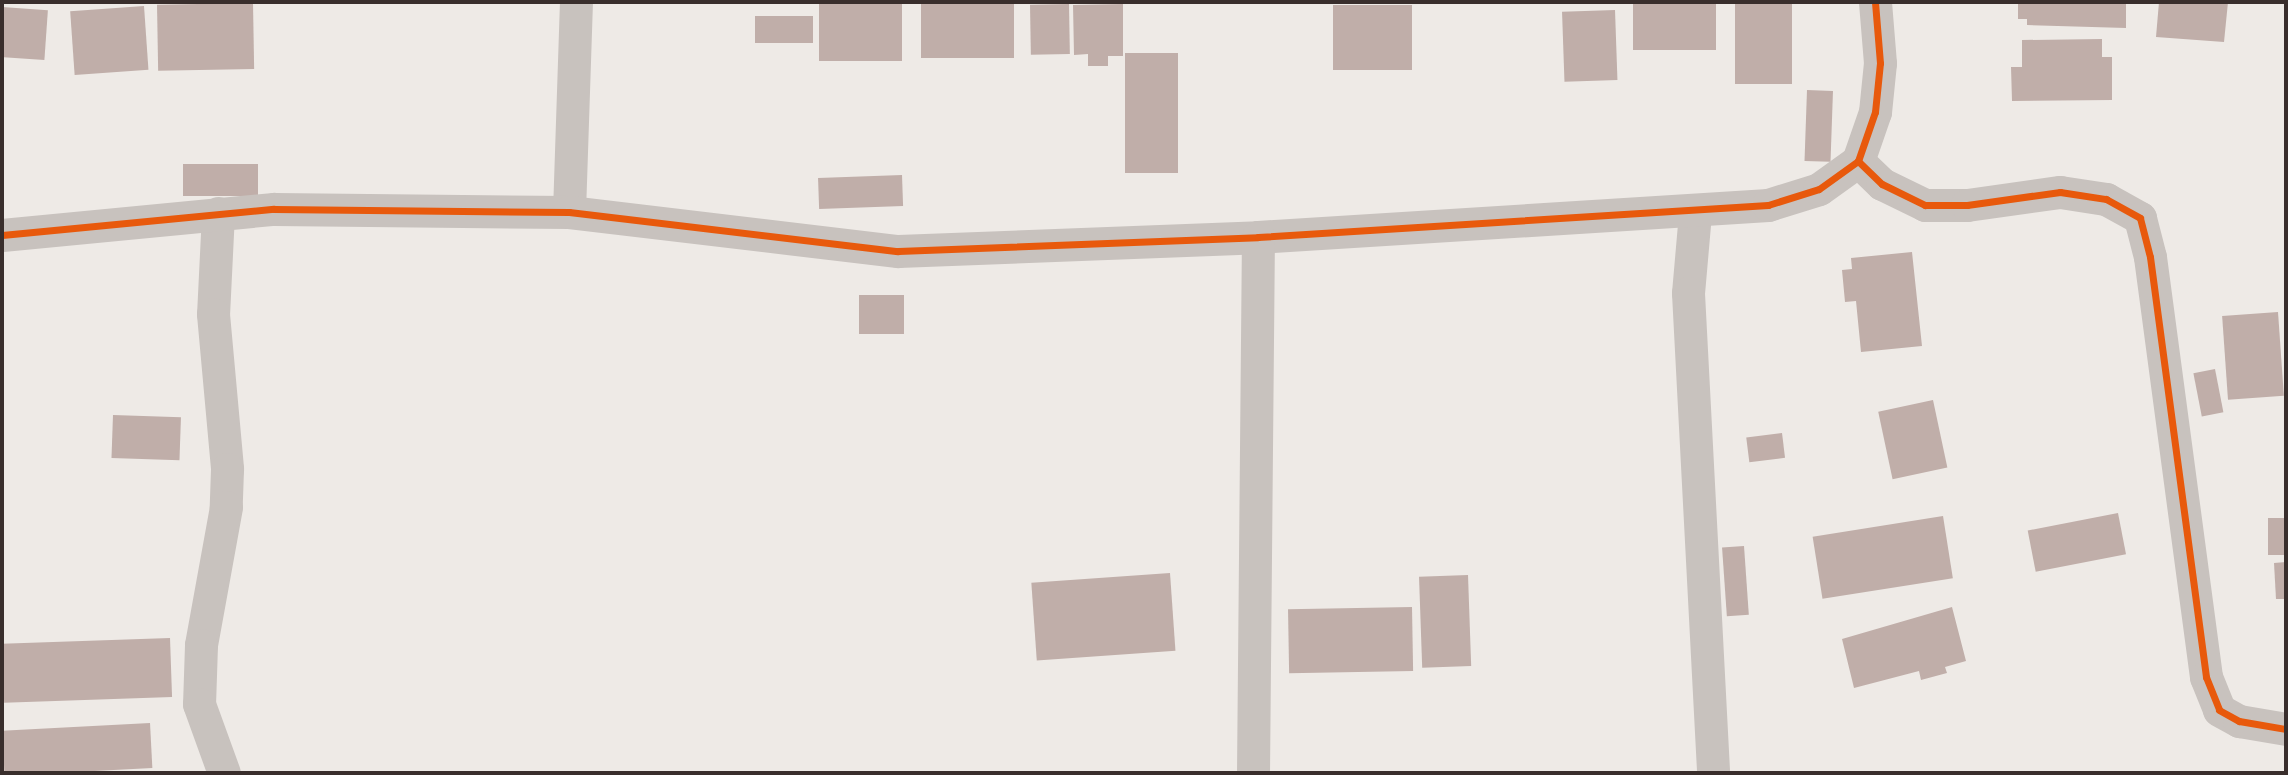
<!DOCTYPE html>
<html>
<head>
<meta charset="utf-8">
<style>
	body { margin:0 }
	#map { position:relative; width:2288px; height:775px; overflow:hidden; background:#eeeae6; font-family:"Public Sans",sans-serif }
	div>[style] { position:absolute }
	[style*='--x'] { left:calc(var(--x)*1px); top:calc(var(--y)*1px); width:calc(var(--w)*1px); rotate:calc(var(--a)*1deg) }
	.building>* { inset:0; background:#c0aea9; transform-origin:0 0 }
	.minor>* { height:33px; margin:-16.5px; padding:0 16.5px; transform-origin:16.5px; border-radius:16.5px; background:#c8c2be }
	.cycleway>* { height:7px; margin:-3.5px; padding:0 3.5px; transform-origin:3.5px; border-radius:3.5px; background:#e8590c }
	span { translate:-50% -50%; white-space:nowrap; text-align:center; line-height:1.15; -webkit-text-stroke:7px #faf3ee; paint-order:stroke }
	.frame { position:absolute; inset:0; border:4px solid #392e2c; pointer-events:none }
</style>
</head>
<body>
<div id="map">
	<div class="building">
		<i style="left:819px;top:2px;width:83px;height:59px"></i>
		<i style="left:921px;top:2px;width:93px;height:56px"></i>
		<i style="left:1633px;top:2px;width:83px;height:48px"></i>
		<i style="left:1735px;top:2px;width:57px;height:82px"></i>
		<i style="clip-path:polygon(2018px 2px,2126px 2px,2126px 28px,2027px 25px,2027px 19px,2018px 19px)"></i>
		<i style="clip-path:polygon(2159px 2px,2228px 2px,2224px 42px,2156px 37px)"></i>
		<i style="left:253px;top:3px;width:66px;height:96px;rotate:89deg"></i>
		<i style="left:1069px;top:4px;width:50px;height:39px;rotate:89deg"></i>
		<i style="clip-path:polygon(1123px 4px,1123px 56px,1108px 56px,1108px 66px,1088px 66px,1088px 54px,1074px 55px,1073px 5px)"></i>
		<i style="left:1333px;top:5px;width:79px;height:65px"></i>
		<i style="left:144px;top:6px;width:64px;height:74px;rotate:86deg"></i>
		<i style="left:2px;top:7px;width:46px;height:50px;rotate:4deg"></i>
		<i style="left:1615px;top:10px;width:70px;height:53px;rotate:88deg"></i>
		<i style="left:755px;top:16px;width:58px;height:27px"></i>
		<i style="clip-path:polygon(2102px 39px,2102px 57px,2112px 57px,2112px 100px,2012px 101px,2011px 67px,2022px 67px,2022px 40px)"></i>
		<i style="left:1178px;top:53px;width:120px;height:53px;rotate:90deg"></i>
		<i style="left:1807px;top:90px;width:26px;height:71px;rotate:2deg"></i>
		<i style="left:183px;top:164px;width:75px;height:32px"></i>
		<i style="left:902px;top:175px;width:31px;height:84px;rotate:88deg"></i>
		<i style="clip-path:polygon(1912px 252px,1922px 346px,1861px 352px,1856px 301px,1845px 302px,1842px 270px,1852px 269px,1851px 258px)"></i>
		<i style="left:859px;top:295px;width:45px;height:39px"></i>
		<i style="left:2278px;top:312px;width:84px;height:56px;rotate:86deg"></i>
		<i style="left:2215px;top:369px;width:44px;height:22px;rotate:79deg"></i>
		<i style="left:1933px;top:400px;width:69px;height:56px;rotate:78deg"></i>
		<i style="left:113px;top:415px;width:68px;height:43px;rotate:2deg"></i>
		<i style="left:1782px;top:433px;width:25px;height:36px;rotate:83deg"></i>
		<i style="left:2118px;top:513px;width:42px;height:92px;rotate:79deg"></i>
		<i style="left:1943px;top:516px;width:63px;height:132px;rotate:81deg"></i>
		<i style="left:2286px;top:518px;width:37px;height:18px;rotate:90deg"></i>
		<i style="left:1744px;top:546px;width:69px;height:22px;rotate:86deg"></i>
		<i style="clip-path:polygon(2286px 562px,2286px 599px,2276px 599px,2274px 563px)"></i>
		<i style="left:1170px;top:573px;width:78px;height:139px;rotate:86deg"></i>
		<i style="left:1468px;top:575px;width:91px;height:49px;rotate:88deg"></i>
		<i style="left:1412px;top:607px;width:64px;height:124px;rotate:89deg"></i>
		<i style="clip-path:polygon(1952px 607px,1966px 661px,1945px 667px,1947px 673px,1921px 680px,1919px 671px,1854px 688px,1842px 639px)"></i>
		<i style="left:170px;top:638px;width:59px;height:168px;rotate:88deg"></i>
		<i style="left:150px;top:723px;width:45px;height:148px;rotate:87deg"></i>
	</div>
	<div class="minor">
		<i style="--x:1858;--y:161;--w:33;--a:44"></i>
		<i style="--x:1882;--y:184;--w:48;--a:26"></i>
		<i style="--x:1925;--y:205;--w:42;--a:0"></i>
		<i style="--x:1967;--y:205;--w:94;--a:-8"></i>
		<i style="--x:2060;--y:192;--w:47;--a:8.7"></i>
		<i style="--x:2106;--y:199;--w:39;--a:29"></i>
		<i style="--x:2140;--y:218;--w:40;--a:75.6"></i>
		<i style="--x:2150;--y:257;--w:424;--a:82.4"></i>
		<i style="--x:2206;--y:677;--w:35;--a:68"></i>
		<i style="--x:2219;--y:710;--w:23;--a:29"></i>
		<i style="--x:2239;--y:721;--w:48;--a:9.7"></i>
		<i style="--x:569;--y:212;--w:210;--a:-88.1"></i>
		<i style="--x:218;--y:213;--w:101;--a:92.8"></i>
		<i style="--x:213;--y:314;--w:156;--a:84.8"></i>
		<i style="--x:227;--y:469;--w:38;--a:92"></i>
		<i style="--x:226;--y:507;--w:140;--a:100.3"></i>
		<i style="--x:201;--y:645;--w:59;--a:91.9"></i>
		<i style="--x:199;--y:704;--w:73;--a:70.1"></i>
		<i style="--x:1695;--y:213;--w:80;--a:95"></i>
		<i style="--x:1688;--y:293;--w:481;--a:87"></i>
		<i style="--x:2;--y:235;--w:273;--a:-5.5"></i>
		<i style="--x:274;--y:209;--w:295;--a:0.6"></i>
		<i style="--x:569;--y:212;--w:331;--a:6.8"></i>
		<i style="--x:898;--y:251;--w:360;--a:-2.2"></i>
		<i style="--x:1258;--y:237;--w:511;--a:-3.59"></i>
		<i style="--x:1768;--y:205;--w:53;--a:-17.4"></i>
		<i style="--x:1819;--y:189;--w:48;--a:-35.7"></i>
		<i style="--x:1858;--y:161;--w:52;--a:-70.9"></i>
		<i style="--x:1875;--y:112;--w:49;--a:-84.2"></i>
		<i style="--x:1880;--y:63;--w:61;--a:-94.7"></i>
		<i style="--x:1253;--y:773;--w:536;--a:-89.47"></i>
	</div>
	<div class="cycleway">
		<i style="--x:1858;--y:161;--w:33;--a:44"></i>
		<i style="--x:1882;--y:184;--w:48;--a:26"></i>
		<i style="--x:1925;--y:205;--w:42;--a:0"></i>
		<i style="--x:1967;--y:205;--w:94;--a:-8"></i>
		<i style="--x:2060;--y:192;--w:47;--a:8.7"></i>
		<i style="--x:2106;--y:199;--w:39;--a:29"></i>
		<i style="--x:2140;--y:218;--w:40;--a:75.6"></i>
		<i style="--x:2150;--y:257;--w:424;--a:82.4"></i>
		<i style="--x:2206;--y:677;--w:35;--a:68"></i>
		<i style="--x:2219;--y:710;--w:23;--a:29"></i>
		<i style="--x:2239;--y:721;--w:48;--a:9.7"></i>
		<i style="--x:2;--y:235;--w:273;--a:-5.5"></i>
		<i style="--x:274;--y:209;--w:295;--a:0.6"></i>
		<i style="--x:569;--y:212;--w:331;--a:6.8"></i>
		<i style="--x:898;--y:251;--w:360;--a:-2.2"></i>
		<i style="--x:1258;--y:237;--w:511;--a:-3.59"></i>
		<i style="--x:1768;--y:205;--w:53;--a:-17.4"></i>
		<i style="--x:1819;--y:189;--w:48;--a:-35.7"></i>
		<i style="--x:1858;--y:161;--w:52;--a:-70.9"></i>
		<i style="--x:1875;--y:112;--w:49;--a:-84.2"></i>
		<i style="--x:1880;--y:63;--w:61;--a:-94.7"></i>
	</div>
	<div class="frame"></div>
</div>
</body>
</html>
